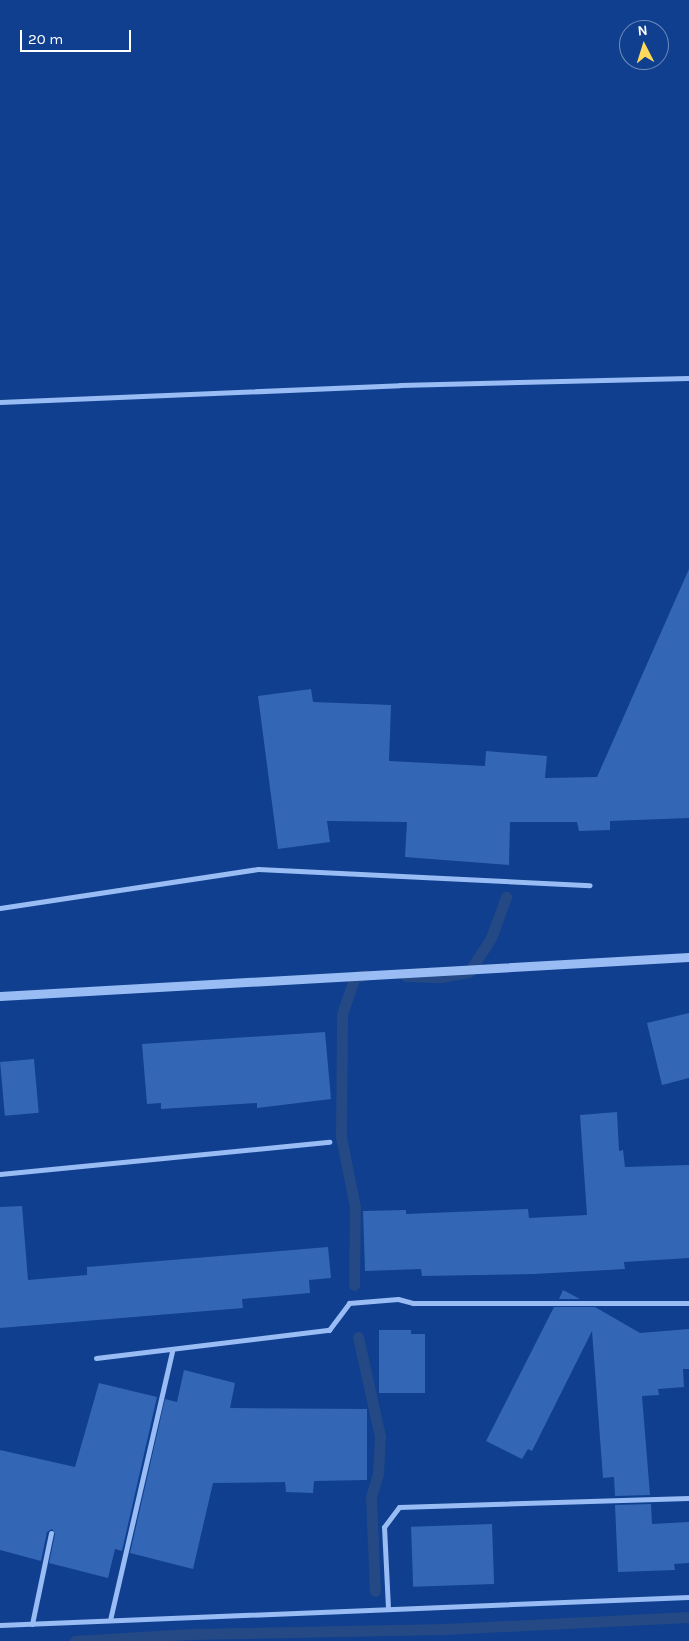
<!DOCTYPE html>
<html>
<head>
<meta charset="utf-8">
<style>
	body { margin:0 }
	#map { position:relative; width:689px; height:1641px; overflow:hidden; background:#0f3f8e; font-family:Karla,sans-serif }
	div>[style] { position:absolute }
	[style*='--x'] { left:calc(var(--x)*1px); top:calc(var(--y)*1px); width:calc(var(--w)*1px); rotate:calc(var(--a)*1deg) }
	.stream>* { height:11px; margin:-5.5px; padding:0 5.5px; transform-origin:5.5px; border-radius:5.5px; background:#254984 }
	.building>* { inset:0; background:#3466b6; transform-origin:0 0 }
	.minor>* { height:5px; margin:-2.5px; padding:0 2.5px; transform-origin:2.5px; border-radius:2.5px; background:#98bcf3 }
	.tertiary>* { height:9px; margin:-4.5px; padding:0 4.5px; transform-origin:4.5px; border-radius:4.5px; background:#98bcf3 }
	span { translate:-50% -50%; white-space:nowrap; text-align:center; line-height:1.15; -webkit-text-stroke:5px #0f3f8e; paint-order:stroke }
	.north { position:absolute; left:619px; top:20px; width:50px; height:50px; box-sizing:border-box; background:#0f3f8e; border:1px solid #6f8cbb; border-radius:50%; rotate:355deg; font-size:14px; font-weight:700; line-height:20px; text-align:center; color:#fff }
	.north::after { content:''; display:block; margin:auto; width:18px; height:22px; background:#ffd95a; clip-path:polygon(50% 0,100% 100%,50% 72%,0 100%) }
	.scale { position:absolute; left:20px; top:30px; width:111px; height:22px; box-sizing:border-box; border:2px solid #fff; border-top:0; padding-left:6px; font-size:15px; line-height:18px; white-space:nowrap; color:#fff; -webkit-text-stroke:4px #0f3f8e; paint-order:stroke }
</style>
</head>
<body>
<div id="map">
	<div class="stream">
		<i style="--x:406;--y:976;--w:35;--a:2"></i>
		<i style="--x:441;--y:977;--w:28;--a:-10"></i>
		<i style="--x:469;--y:972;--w:40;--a:-57.1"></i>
		<i style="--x:491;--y:938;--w:44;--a:-69.9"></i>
		<i style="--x:354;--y:1285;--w:78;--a:-89.3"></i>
		<i style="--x:355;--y:1207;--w:71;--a:-101.3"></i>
		<i style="--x:341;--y:1137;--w:123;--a:-89.5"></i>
		<i style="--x:342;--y:1014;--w:39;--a:-71"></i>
		<i style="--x:355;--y:977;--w:10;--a:-11"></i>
		<i style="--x:358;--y:1337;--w:101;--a:77.5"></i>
		<i style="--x:380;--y:1436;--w:38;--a:93"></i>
		<i style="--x:378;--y:1474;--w:24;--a:107"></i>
		<i style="--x:371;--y:1497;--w:94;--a:87.6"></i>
		<i style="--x:75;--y:1641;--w:115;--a:-3.5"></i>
		<i style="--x:190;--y:1634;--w:255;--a:-1.1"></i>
		<i style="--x:445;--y:1629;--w:244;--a:-2.8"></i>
	</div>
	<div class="building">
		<i style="clip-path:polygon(689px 569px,689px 818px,610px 821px,610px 830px,579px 831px,577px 822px,510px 822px,509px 865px,405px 857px,407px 822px,327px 821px,330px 842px,278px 849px,258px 696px,311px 689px,313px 702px,391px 705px,389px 761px,485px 766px,486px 751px,547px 756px,545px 778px,597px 777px)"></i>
		<i style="clip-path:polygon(689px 1013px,689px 1078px,662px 1085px,647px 1023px)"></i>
		<i style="clip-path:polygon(325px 1032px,331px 1099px,257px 1108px,257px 1103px,161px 1109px,161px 1103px,147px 1104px,142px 1044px)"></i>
		<i style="left:34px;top:1059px;width:54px;height:34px;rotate:85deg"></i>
		<i style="clip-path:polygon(617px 1112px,619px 1151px,623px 1150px,625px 1167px,689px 1165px,689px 1258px,624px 1262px,625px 1269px,534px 1274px,422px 1276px,421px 1269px,365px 1271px,363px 1211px,406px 1210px,406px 1214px,528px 1209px,529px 1218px,587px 1215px,580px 1115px)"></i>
		<i style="clip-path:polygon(22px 1206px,28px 1280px,87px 1275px,87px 1267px,328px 1247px,331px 1278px,309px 1280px,310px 1293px,242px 1299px,243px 1308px,0 1328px,0 1207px)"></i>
		<i style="clip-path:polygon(563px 1290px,580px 1299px,559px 1299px)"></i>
		<i style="clip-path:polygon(554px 1307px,595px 1307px,640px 1333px,689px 1329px,689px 1369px,683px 1369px,684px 1387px,658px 1389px,659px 1395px,642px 1396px,650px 1495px,615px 1496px,614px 1477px,603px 1478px,592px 1331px,532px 1451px,528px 1449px,522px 1459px,486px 1441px)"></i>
		<i style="clip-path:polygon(379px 1330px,411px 1330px,411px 1334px,425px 1334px,425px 1393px,379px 1393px)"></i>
		<i style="clip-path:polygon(184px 1370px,235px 1383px,230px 1408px,367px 1409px,367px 1480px,314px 1481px,313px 1493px,286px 1492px,285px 1482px,213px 1483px,193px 1569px,130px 1553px,165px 1399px,177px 1402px)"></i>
		<i style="clip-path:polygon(99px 1383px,157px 1397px,122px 1551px,115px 1549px,108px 1578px,49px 1563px,55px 1534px,52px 1529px,47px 1532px,41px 1561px,0 1550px,0 1450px,75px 1467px)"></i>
		<i style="clip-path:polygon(651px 1504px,652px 1524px,689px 1522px,689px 1563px,674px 1564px,675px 1570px,618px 1572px,615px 1505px)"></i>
		<i style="left:492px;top:1524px;width:60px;height:81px;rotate:88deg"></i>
	</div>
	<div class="minor">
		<i style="--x:0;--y:402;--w:400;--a:-2.4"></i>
		<i style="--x:400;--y:385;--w:289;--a:-1.4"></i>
		<i style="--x:0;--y:908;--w:261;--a:-8.6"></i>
		<i style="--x:258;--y:869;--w:332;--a:2.8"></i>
		<i style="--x:0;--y:1174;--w:331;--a:-5.6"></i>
		<i style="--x:96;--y:1358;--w:235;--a:-6.9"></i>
		<i style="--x:329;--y:1330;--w:34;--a:-53"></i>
		<i style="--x:349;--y:1303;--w:49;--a:-4.7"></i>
		<i style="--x:398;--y:1299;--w:16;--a:15"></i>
		<i style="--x:413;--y:1303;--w:276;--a:0"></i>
		<i style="--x:388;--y:1608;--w:81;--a:-92.8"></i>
		<i style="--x:384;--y:1527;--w:25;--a:-53"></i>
		<i style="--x:399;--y:1507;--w:290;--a:-1.8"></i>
		<i style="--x:110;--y:1620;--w:276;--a:-77"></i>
		<i style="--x:32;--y:1624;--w:93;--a:-78.2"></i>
		<i style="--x:0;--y:1625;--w:690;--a:-2.33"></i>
	</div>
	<div class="tertiary">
		<i style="--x:0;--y:996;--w:690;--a:-3.24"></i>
	</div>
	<div class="north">N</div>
	<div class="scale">20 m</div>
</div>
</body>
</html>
